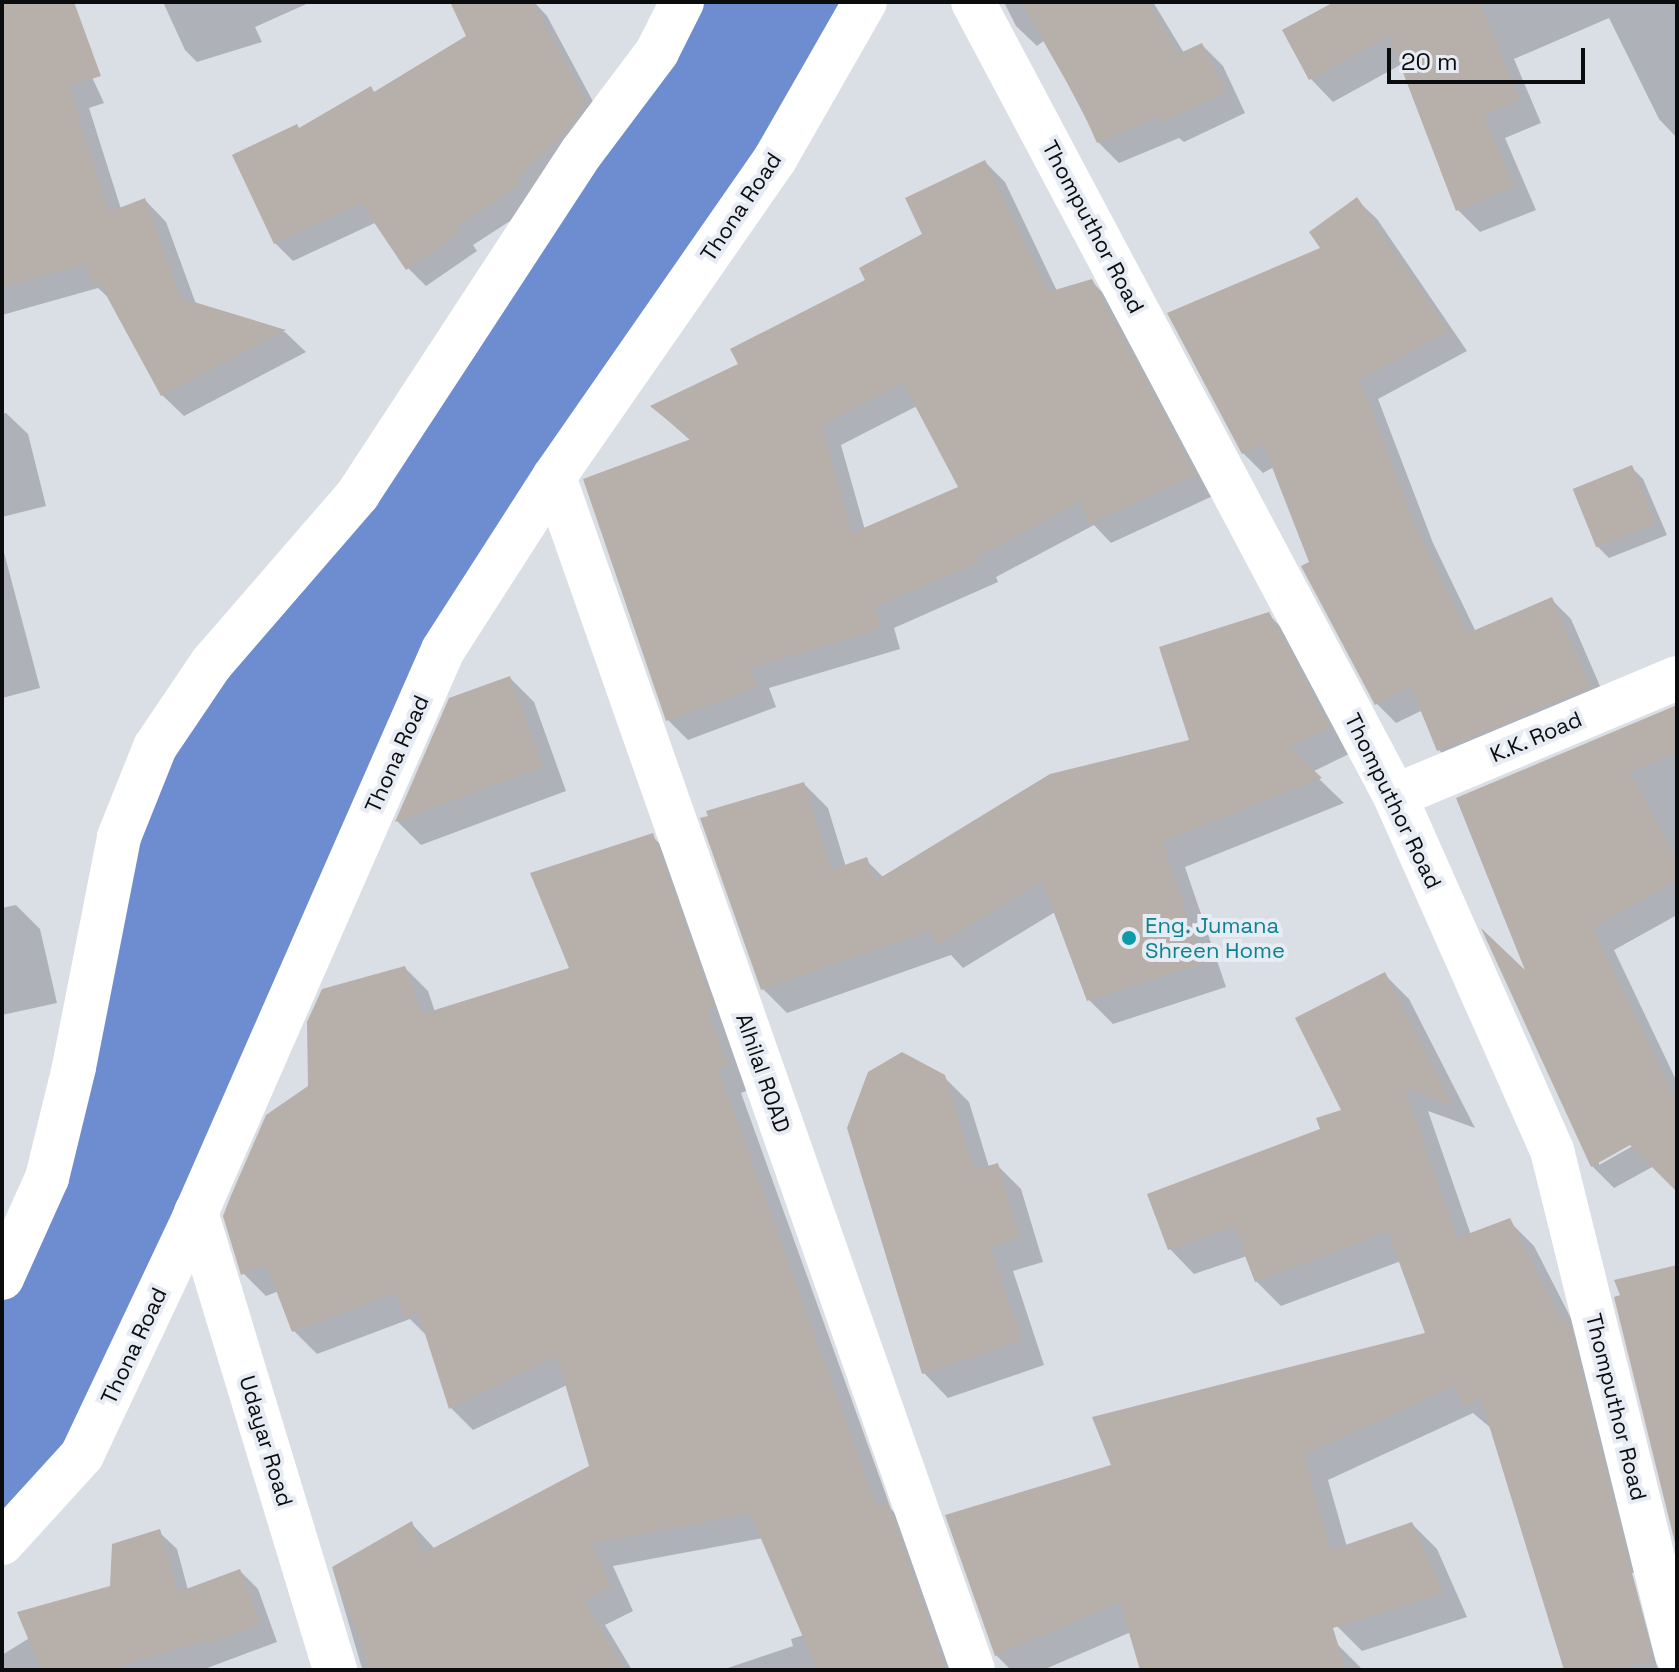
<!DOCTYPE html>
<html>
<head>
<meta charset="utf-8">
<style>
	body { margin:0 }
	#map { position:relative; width:1679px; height:1672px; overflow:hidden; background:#dadfe6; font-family:"Space Grotesk",sans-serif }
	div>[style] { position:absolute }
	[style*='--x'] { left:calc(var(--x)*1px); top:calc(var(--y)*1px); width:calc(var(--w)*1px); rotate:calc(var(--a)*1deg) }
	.water>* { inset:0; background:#6d8dd0 }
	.shadow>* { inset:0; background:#0003 }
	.building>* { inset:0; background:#b7afaa; transform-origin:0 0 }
	.minor>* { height:44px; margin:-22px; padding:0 22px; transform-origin:22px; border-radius:22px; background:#fff }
	.dots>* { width:22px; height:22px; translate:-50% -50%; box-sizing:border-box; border:4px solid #e7ecf4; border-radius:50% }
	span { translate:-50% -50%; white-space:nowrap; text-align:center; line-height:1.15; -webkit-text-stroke:8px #e7ecf4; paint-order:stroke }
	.street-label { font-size:22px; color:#0a0c0e }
	.culture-label { font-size:22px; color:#0d838f }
	.left { translate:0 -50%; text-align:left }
	.frame { position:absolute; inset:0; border:4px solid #0a0c0e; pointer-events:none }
	.scale { position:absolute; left:1387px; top:48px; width:198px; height:36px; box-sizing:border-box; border:4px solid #0a0c0e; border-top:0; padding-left:10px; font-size:24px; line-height:28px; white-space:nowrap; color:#0a0c0e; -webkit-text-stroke:6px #e7ecf4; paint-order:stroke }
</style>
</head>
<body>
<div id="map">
	<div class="water">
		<i style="clip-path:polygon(682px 2px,865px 2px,537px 503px,82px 1455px,2px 1543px,2px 1278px,119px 837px)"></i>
	</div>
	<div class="shadow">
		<i style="clip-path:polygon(2px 2px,57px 2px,104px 103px,89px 108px,121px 209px,145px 200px,166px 222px,196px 304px,285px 332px,306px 352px,184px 416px,162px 395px,112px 301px,98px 288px,2px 315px)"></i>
		<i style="clip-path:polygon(163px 2px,311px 2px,255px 27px,262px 42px,197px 62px,185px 50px)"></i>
		<i style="clip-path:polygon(452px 2px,534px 2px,547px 16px,604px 122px,538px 203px,473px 245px,477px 251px,426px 286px,408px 268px,377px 222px,293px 261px,275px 243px,234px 154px,297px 127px,300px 130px,375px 93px,468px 37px)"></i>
		<i style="clip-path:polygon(1004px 2px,1153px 2px,1184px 53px,1202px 45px,1223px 66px,1245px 113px,1184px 142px,1179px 138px,1119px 163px,1098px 142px,1045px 40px,1037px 46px,1016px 26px)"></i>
		<i style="clip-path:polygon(1364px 2px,1677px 2px,1677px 138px,1659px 119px,1609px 18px,1514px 59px,1541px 123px,1505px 138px,1536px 210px,1480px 232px,1457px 209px,1402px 64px,1333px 102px,1311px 79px,1287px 35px)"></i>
		<i style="clip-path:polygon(evenodd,985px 162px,1005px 182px,1057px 291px,1091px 281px,1112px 302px,1215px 495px,1111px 543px,1094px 525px,996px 577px,998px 582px,894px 628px,900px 649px,769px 688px,776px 707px,688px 740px,668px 720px,691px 441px,653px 407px,741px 365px,868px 281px,925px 235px,985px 162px,917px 406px,961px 488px,865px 530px,841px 445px,917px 406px)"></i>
		<i style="clip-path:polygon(1357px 200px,1377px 219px,1467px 351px,1378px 399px,1433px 543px,1476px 632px,1551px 599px,1571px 619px,1609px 707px,1458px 770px,1439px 750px,1423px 710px,1396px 723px,1377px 704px,1312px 563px,1274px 467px,1263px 473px,1243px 453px,1323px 248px)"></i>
		<i style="clip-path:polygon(6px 413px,28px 434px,46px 506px,2px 517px,2px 414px)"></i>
		<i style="clip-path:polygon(1631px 467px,1643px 479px,1667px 535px,1609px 558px,1597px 546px)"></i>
		<i style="clip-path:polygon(2px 545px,40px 688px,2px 698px)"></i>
		<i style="clip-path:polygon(1268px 614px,1293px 639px,1353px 752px,1312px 772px,1344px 803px,1185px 867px,1226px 987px,1113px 1024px,1089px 1000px,1055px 912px,963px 968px,951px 955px,787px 1013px,763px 989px,804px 784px,828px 808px,846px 867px,866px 860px,884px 878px,1191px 742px)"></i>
		<i style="clip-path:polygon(510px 678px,534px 702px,566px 791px,421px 845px,397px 821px,451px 699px)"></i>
		<i style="clip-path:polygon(evenodd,1677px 707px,1677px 915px,1614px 950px,1677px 1082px,1677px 1181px,1654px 1166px,1614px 1188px,1592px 1166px,1531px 978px,1458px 799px,1677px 707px,1638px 1139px,1640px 1142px,1599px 1165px,1599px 1160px,1638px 1139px)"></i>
		<i style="clip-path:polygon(652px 836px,675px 859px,751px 1089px,741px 1093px,891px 1509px,910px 1529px,960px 1670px,722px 1670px,793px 1646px,791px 1639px,804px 1635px,763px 1538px,613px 1566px,633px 1611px,605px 1625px,632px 1670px,363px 1670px,361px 1665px,333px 1570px,411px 1523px,435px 1549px,591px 1467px,567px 1385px,473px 1430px,451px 1408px,428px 1337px,410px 1319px,317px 1354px,294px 1331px,279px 1291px,266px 1296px,243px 1273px,310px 1087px,405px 968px,428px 991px,435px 1012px,572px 969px)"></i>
		<i style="clip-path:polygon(16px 905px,40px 929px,57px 1003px,2px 1015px,2px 908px)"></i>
		<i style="clip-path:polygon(1384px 974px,1409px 999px,1475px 1128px,1428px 1111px,1471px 1235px,1509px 1221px,1534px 1246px,1577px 1330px,1648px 1569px,1632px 1573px,1658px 1670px,1566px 1670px,1492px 1429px,1473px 1413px,1328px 1480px,1347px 1547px,1412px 1524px,1437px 1549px,1467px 1617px,1362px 1651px,1337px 1626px,1131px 1632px,1043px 1670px,1011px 1670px,996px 1655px,1113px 1466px,1428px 1334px,1401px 1261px,1281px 1306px,1256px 1281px,1247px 1256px,1194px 1274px,1170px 1249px,1344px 1111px)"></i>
		<i style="clip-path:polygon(944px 1077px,969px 1102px,989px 1167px,997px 1165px,1021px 1189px,1043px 1262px,1013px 1271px,1044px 1365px,948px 1398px,924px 1373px,849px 1129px)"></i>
		<i style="clip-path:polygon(159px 1532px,177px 1549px,188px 1590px,240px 1571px,258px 1589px,277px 1642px,202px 1670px,2px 1670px,2px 1655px,112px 1587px)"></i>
		<i style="clip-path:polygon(1337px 1644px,1363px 1670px,1282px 1670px)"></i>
	</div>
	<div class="building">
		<i style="clip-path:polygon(2px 2px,74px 2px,101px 76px,69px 86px,109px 212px,145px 198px,181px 298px,286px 330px,161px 396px,99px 282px,92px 285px,85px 264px,2px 288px)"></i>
		<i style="clip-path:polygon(450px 2px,533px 2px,587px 103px,566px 132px,517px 179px,521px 184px,457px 227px,461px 232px,406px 270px,361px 203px,274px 244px,232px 155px,297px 124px,299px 128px,371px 86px,374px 92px,466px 36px)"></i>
		<i style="clip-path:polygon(1021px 2px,1148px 2px,1178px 54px,1202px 43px,1226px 92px,1162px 123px,1159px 117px,1097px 143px,1081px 107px)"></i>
		<i style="clip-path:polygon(1334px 2px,1479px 2px,1520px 100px,1484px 115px,1514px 187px,1456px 211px,1389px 36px,1309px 80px,1282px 30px)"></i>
		<i style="clip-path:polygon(evenodd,985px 160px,1048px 292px,1092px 279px,1196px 475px,1089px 524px,1080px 502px,977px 557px,980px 562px,875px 607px,881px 629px,750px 668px,758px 687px,666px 721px,583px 479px,691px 439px,650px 406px,738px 364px,730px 349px,865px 280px,859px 268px,922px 234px,905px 198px,985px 160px,903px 383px,958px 487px,852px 533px,822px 425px,903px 383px)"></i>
		<i style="clip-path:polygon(1357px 197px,1449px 331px,1360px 380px,1414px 522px,1468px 633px,1552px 597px,1591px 687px,1437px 751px,1411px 687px,1375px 705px,1301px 566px,1309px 562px,1263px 444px,1242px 454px,1167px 313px,1320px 248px,1309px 232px)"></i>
		<i style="left:1632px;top:465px;width:63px;height:64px;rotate:68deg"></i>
		<i style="clip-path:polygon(1269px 612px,1330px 727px,1290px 747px,1322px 778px,1163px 842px,1203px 963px,1087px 1001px,1042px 881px,938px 945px,929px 931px,761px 990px,700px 818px,708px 816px,706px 811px,804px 782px,831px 870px,867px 857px,875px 881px,1050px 774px,1189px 740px,1159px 647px)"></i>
		<i style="clip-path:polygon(510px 676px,543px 767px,395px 822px,449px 698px)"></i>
		<i style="clip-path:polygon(1677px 705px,1677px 753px,1630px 772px,1677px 860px,1677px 880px,1593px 928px,1677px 1103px,1677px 1192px,1630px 1145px,1591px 1167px,1481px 928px,1525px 970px,1456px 798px)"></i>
		<i style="clip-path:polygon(653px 833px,714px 1007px,707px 1010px,729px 1066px,719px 1070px,877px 1507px,888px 1504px,946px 1670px,817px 1670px,750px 1513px,592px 1544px,612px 1587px,584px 1601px,625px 1670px,370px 1670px,332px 1567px,412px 1521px,422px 1554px,589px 1466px,557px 1356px,449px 1409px,418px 1312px,406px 1318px,395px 1293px,292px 1332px,266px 1264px,241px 1275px,223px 1216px,230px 1198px,266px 1115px,308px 1086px,307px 1022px,322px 989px,405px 966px,422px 1014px,569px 968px,530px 873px)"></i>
		<i style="clip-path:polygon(1385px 972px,1453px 1106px,1405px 1088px,1457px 1238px,1510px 1218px,1562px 1321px,1568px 1318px,1653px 1660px,1617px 1670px,1564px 1670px,1481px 1399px,1463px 1406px,1455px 1386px,1304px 1455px,1331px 1550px,1412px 1522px,1444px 1593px,1333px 1628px,1346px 1670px,1140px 1670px,1120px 1602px,995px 1656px,945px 1515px,1111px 1465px,1092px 1417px,1425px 1333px,1388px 1232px,1255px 1282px,1234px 1227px,1168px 1250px,1147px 1194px,1320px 1129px,1316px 1118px,1341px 1110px,1295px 1018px)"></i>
		<i style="clip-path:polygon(902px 1052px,945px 1075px,974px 1170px,998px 1163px,1020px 1238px,990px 1247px,1022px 1341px,922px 1374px,847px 1128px,868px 1072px)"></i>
		<i style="clip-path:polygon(1677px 1265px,1677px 1551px,1614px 1297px,1620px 1295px,1614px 1280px)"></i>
		<i style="clip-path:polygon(160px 1529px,178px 1592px,240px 1569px,261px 1624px,208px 1644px,207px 1640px,107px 1670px,41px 1670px,17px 1612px,110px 1586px,112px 1544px)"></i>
	</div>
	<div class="minor">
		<i style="--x:973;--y:2;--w:899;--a:62.01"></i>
		<i style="--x:1395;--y:796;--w:387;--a:66.1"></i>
		<i style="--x:1552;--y:1150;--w:520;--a:76.1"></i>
		<i style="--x:554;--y:477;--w:1264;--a:70.65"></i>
		<i style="--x:1395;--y:796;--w:306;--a:-22.7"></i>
		<i style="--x:196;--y:1212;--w:479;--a:73.1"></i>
		<i style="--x:2;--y:1278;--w:110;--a:-65.8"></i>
		<i style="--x:47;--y:1178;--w:114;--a:-76.3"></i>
		<i style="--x:74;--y:1067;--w:234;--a:-78.9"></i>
		<i style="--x:119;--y:837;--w:97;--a:-68.2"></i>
		<i style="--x:155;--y:747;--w:100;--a:-56"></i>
		<i style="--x:211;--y:664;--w:225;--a:-49.1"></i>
		<i style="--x:358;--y:494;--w:409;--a:-56.8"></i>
		<i style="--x:582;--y:152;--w:125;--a:-53.1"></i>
		<i style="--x:657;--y:52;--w:56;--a:-63.4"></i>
		<i style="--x:2;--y:1543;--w:119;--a:-47.7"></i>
		<i style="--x:82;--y:1455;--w:260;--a:-64.7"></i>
		<i style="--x:193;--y:1220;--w:622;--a:-66.32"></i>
		<i style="--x:443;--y:650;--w:206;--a:-57.3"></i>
		<i style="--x:554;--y:477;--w:387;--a:-55.2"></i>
		<i style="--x:775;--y:159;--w:181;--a:-60.2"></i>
	</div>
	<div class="dots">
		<i style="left:1129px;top:938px;background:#0f9aa8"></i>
	</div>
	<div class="street-label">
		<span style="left:741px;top:207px;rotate:-56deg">Thona Road</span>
		<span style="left:1093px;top:227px;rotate:62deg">Thomputhor Road</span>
		<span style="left:1536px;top:737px;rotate:-23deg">K.K. Road</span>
		<span style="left:397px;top:754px;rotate:-66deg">Thona Road</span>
		<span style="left:1393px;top:801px;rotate:64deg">Thomputhor Road</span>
		<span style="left:763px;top:1073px;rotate:71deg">Alhilal ROAD</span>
		<span style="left:134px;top:1346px;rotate:-65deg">Thona Road</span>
		<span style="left:1616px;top:1407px;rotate:76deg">Thomputhor Road</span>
		<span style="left:266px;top:1441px;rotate:73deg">Udayar Road</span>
	</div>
	<div class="culture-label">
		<span class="left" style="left:1145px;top:938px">Eng. Jumana<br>Shreen Home</span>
	</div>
	<div class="frame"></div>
	<div class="scale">20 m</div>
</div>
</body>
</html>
